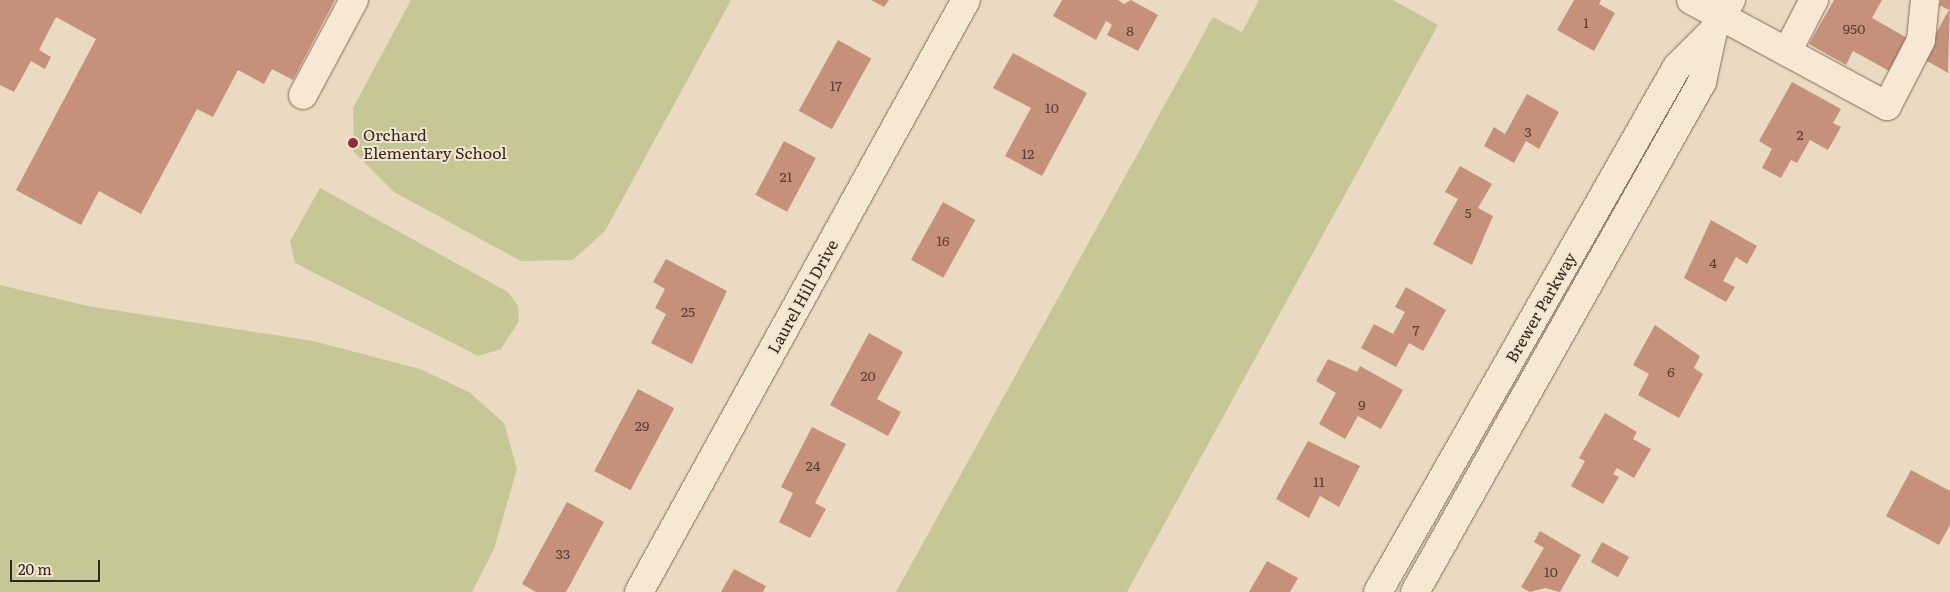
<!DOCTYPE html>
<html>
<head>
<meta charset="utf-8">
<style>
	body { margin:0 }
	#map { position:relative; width:1950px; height:592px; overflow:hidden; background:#eadac2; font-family:Literata,serif }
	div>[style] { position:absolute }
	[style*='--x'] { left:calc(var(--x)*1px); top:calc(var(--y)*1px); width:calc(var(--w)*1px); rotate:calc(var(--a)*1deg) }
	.green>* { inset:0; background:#c7c796 }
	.building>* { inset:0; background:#c6917a; transform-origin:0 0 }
	.roads { filter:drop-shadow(0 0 1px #836b5a) drop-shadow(0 0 1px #836b5a) }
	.minor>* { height:28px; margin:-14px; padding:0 14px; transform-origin:14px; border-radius:14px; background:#f6e8d4 }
	.dots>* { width:14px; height:14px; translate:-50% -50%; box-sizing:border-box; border:2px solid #f2e5d0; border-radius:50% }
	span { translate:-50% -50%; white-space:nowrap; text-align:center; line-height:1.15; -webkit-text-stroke:4px #f2e5d0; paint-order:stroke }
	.number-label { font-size:14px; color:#584134 }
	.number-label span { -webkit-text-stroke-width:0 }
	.poi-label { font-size:16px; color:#33261d }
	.left { translate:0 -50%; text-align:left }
	.street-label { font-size:16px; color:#33261d }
	.scale { position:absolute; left:10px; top:560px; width:90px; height:22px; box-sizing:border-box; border:2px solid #33261d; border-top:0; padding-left:6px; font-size:15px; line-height:18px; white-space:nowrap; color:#33261d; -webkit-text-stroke:4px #f2e5d0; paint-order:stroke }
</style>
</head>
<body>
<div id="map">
	<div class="green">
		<i style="clip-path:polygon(411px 0,731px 0,605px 231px,573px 260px,521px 261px,394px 192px,354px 152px,353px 108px)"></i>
		<i style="clip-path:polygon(1259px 0,1393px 0,1438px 25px,1127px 592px,896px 592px,1213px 17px,1242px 32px)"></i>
		<i style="clip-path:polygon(320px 188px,508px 292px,518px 306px,519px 321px,501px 349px,478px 356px,295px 263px,290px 241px)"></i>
		<i style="clip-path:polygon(0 285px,88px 306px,313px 341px,420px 369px,469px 392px,504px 423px,517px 469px,494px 549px,472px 592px,0 592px)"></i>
	</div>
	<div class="building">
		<i style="clip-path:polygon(0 0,335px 0,293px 80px,272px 69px,264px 84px,238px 70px,213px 117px,197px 109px,141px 214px,99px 191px,81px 225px,16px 190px,96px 39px,56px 17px,39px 50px,51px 57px,45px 69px,31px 61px,14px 92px,0 85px)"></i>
		<i style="clip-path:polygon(871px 0,889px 0,884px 7px)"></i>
		<i style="clip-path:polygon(1062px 0,1118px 0,1124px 4px,1131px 0,1158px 15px,1138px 51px,1107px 35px,1112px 25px,1106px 21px,1096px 40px,1053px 16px)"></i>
		<i style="clip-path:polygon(1574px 0,1601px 0,1599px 4px,1615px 13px,1594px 51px,1557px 30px)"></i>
		<i style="clip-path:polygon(1834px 0,1882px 0,1872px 18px,1909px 39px,1891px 72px,1853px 51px,1846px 65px,1809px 44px)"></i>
		<i style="clip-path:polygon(1941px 0,1950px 0,1948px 73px,1922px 58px,1949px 10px,1939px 5px)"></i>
		<i style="left:838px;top:40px;width:38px;height:81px;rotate:29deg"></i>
		<i style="clip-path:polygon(1013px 53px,1087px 93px,1042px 176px,1005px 156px,1031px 108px,993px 88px)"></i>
		<i style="clip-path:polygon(1792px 82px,1841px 109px,1833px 123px,1841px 127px,1828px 150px,1810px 140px,1797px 163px,1791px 160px,1781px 178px,1762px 168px,1772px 149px,1759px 141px)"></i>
		<i style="clip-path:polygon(1527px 94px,1559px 112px,1539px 149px,1526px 141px,1514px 163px,1484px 146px,1494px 127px,1505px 134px)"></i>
		<i style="left:784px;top:141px;width:36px;height:61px;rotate:28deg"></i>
		<i style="clip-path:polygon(1460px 166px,1492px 184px,1478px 208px,1493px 216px,1472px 265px,1433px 244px,1458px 199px,1445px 192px)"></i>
		<i style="left:943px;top:202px;width:37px;height:66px;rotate:29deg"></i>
		<i style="clip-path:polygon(1711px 220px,1757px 246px,1747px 264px,1736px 257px,1723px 281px,1735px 287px,1726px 302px,1684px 278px)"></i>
		<i style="clip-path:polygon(666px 259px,727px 291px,692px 364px,651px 343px,666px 314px,655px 308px,665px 289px,653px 282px)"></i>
		<i style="clip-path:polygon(1406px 287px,1446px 310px,1423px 351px,1409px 343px,1396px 367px,1361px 348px,1374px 324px,1393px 334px,1405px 312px,1395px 307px)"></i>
		<i style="clip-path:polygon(1655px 325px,1700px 356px,1694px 368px,1703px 374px,1679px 418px,1638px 395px,1649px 374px,1633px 365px)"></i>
		<i style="clip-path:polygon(869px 333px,903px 352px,877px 399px,901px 412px,888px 436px,830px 405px)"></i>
		<i style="clip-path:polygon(1328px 359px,1357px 372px,1360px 366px,1403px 390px,1381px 429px,1358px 416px,1345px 439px,1319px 424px,1336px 393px,1316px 381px)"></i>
		<i style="left:638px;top:389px;width:41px;height:93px;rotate:28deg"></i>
		<i style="clip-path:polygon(1605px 413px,1637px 432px,1633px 439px,1651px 449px,1634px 478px,1617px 468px,1613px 474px,1619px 477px,1603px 504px,1571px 486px,1585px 461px,1579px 458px)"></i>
		<i style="clip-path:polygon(812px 427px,846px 444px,815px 503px,826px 509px,810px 538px,779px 522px,793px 493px,781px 487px)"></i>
		<i style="clip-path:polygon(1308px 441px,1360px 466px,1339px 507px,1320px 496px,1309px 518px,1276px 499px)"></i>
		<i style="clip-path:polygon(1911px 470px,1950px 491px,1950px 525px,1939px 545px,1886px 516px)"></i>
		<i style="clip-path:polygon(567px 502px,604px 522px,566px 592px,536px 592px,522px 584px)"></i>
		<i style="clip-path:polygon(1540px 531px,1581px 555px,1560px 592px,1545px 588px,1530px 592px,1521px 587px,1544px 548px,1534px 542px)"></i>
		<i style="left:1602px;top:542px;width:31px;height:23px;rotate:29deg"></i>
		<i style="clip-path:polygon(1267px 561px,1298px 578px,1290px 592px,1249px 592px)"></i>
		<i style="clip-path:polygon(734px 569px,766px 586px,763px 592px,721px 592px)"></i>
	</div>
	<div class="roads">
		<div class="minor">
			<i style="--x:1691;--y:0;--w:223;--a:28.4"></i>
			<i style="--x:1887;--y:106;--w:74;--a:-62.7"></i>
			<i style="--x:1921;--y:40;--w:40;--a:-84.3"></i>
			<i style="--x:1787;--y:52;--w:59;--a:-62.6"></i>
			<i style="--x:303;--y:95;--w:108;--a:-61.8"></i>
			<i style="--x:639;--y:592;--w:676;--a:-61.09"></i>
			<i style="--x:1378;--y:592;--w:604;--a:-60.34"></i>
			<i style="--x:1677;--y:67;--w:51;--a:-45"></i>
			<i style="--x:1713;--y:31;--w:36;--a:-60"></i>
			<i style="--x:1415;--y:592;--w:585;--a:-60.63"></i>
			<i style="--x:1702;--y:82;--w:52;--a:-77.8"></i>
		</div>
	</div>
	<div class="dots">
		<i style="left:353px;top:143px;background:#8d2f3a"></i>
	</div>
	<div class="number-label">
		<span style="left:1586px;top:22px">1</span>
		<span style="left:1854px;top:28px">950</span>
		<span style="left:1130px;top:30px">8</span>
		<span style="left:836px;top:85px">17</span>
		<span style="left:1052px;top:107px">10</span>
		<span style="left:1528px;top:131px">3</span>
		<span style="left:1800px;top:134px">2</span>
		<span style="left:1028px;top:153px">12</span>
		<span style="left:786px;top:176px">21</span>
		<span style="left:1468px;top:212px">5</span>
		<span style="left:943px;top:240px">16</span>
		<span style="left:1713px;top:262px">4</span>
		<span style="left:688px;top:311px">25</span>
		<span style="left:1416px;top:329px">7</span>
		<span style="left:1671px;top:371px">6</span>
		<span style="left:868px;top:375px">20</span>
		<span style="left:1362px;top:404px">9</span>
		<span style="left:642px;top:425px">29</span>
		<span style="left:813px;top:465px">24</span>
		<span style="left:1319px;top:481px">11</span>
		<span style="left:563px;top:553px">33</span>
		<span style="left:1551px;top:571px">10</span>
	</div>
	<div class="poi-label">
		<span class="left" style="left:363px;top:143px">Orchard<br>Elementary School</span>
	</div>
	<div class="street-label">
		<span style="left:802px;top:296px;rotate:-61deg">Laurel Hill Drive</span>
		<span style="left:1540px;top:307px;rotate:-60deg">Brewer Parkway</span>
	</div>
	<div class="scale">20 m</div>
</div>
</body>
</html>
